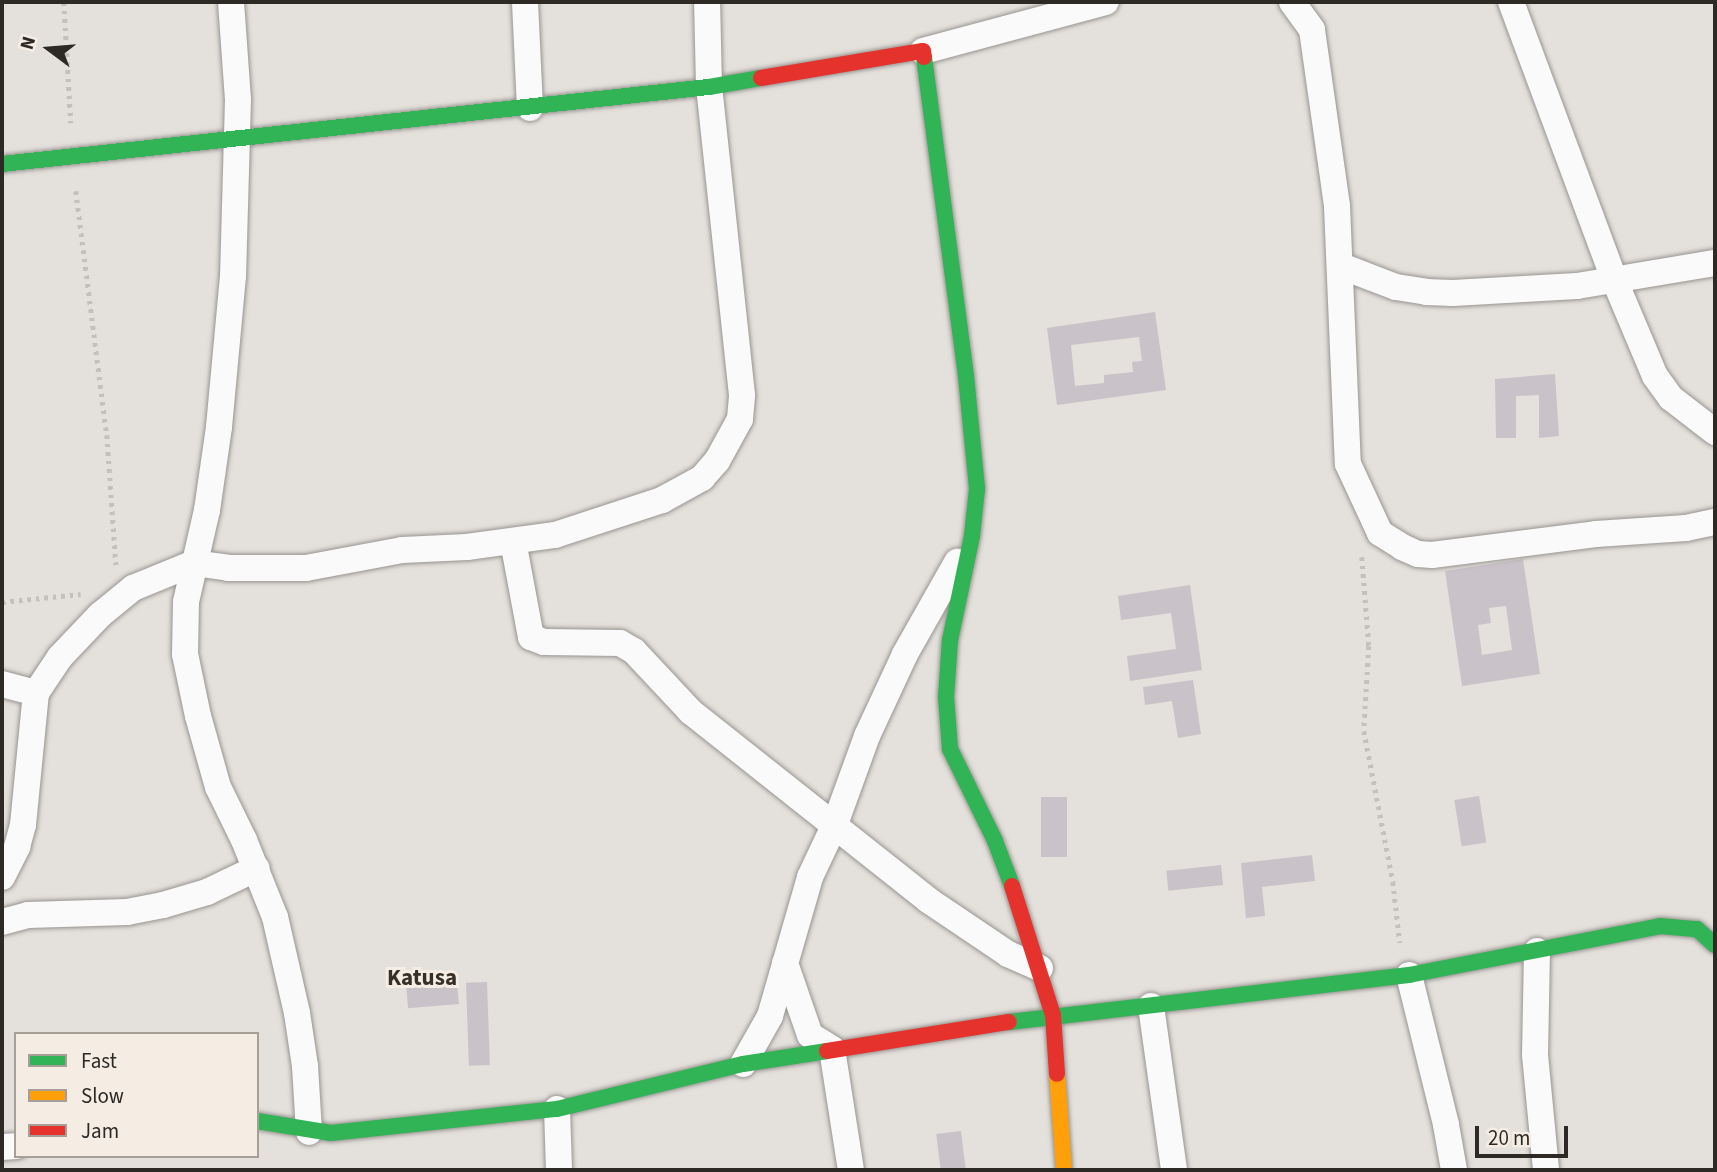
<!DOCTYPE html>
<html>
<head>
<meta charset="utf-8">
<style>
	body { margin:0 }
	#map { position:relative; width:1717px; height:1172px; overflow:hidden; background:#e4e0db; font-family:"Source Sans 3",sans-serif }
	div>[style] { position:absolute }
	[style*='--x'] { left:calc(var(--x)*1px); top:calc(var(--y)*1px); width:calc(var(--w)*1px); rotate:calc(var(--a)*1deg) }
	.building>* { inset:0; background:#cac2c9; transform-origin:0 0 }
	.path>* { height:4.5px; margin-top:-2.25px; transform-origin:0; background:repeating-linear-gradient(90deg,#c2c1c0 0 3.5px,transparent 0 8.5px) }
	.roads { filter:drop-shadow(0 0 2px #989592) drop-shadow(0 0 2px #989592) }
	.street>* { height:26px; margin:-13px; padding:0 13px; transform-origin:13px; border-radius:13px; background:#fbfafa }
	.fast>* { height:16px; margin:-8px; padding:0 8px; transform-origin:8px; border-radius:8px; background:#30b455 }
	.slow>* { height:16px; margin:-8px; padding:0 8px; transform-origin:8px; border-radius:8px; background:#ff9f0a }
	.jam>* { height:16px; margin:-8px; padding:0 8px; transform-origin:8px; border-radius:8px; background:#e5322d }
	span { translate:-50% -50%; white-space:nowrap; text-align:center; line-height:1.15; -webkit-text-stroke:6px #f5ede4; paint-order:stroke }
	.quarter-label { font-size:23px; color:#363029; font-weight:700 }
	.frame { position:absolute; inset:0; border:4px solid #2d2a26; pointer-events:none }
	.legend { position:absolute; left:14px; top:1032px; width:245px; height:126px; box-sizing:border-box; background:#f5ede4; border:2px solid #a59f98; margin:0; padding:9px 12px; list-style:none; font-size:21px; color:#2d2a26 }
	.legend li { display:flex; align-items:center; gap:14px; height:35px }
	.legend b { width:35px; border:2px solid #a59f98 }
	.north { position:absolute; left:14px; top:14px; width:70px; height:70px; -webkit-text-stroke:5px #f5ede4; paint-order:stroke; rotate:286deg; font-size:19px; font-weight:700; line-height:28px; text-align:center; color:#2d2a26 }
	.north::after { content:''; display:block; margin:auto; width:24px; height:32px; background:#2d2a26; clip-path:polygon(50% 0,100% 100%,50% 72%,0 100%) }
	.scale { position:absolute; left:1475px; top:1126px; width:93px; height:32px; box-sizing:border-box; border:4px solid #2d2a26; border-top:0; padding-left:9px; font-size:21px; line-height:24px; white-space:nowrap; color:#2d2a26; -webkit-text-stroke:5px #f5ede4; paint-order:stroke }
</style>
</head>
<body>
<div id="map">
	<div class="building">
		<i style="clip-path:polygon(evenodd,1155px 312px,1166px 390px,1057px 405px,1047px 328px,1155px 312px,1139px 337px,1142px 361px,1132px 362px,1133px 372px,1104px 375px,1104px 383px,1075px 386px,1071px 345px,1139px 337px)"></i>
		<i style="clip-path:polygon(1555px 374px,1559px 436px,1539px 438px,1539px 395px,1516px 396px,1516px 438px,1496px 438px,1495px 379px)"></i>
		<i style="clip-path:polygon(evenodd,1523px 559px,1540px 674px,1462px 686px,1445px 571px,1523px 559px,1506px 606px,1512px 650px,1482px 655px,1478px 625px,1491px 623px,1489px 608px,1506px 606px)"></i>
		<i style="clip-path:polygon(1190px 585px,1202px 670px,1130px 681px,1127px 656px,1176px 649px,1171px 613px,1121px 620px,1118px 596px)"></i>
		<i style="clip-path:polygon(1193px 680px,1201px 734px,1178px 738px,1172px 701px,1145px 705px,1143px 687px)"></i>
		<i style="left:1479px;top:796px;width:47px;height:25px;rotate:81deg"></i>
		<i style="left:1041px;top:797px;width:26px;height:60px"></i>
		<i style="clip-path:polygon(1312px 855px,1315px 881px,1262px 887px,1265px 916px,1246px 918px,1241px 863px)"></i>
		<i style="left:1221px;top:865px;width:20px;height:55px;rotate:84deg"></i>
		<i style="left:457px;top:982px;width:22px;height:51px;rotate:85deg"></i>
		<i style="left:487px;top:982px;width:83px;height:21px;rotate:88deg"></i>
		<i style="left:961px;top:1131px;width:39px;height:25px;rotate:83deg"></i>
	</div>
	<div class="path">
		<i style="--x:64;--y:2;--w:121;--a:86.7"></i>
		<i style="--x:76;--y:191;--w:246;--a:82.8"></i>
		<i style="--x:107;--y:435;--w:130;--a:86"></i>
		<i style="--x:1362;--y:557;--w:89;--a:85.5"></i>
		<i style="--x:1369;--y:646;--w:85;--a:93.4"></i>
		<i style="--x:1364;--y:731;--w:154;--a:79.1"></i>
		<i style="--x:1393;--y:882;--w:61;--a:83.5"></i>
		<i style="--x:2;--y:602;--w:79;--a:-5.8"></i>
	</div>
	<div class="roads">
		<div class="street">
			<i style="--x:231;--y:2;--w:97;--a:85.9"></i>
			<i style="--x:238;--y:99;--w:177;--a:91.6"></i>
			<i style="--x:233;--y:276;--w:152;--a:95.3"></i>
			<i style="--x:219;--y:427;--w:84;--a:98.2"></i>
			<i style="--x:207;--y:510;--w:94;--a:102.9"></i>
			<i style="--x:186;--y:602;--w:52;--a:91.1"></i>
			<i style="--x:185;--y:654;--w:63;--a:78.2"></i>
			<i style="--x:198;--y:716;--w:74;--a:74.3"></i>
			<i style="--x:218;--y:787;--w:59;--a:63.9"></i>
			<i style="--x:244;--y:840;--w:83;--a:68.1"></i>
			<i style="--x:275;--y:917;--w:98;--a:77.1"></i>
			<i style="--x:297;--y:1013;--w:54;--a:81.4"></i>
			<i style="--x:305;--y:1066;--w:66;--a:86.5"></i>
			<i style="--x:525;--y:2;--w:106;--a:87.3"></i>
			<i style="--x:1292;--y:2;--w:34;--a:54"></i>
			<i style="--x:1312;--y:30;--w:178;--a:81.9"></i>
			<i style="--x:1337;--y:206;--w:258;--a:87.6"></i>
			<i style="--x:1348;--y:464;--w:76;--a:65.1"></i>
			<i style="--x:1380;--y:533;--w:26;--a:32"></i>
			<i style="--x:1402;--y:547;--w:17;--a:24"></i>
			<i style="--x:1418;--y:554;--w:14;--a:4"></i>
			<i style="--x:1432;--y:555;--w:165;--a:-7.3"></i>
			<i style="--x:1596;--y:534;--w:90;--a:-3.8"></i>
			<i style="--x:1686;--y:528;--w:30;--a:-12"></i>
			<i style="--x:1511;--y:2;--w:296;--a:69.6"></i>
			<i style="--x:1614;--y:279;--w:105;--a:67.1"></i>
			<i style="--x:1655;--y:376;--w:27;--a:54"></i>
			<i style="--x:1671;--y:398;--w:56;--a:37.7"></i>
			<i style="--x:923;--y:51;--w:189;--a:-15"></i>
			<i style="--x:1341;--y:266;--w:59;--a:20.9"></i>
			<i style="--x:1396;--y:287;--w:30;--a:9"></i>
			<i style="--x:1426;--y:292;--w:27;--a:2"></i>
			<i style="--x:1453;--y:293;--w:124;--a:-3.2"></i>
			<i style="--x:1577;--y:286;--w:140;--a:-9.5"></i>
			<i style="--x:513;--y:541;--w:98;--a:79.4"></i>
			<i style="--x:531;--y:637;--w:14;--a:21"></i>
			<i style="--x:544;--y:642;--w:76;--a:0.8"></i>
			<i style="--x:620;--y:643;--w:16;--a:30"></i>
			<i style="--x:634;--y:651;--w:83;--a:46.9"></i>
			<i style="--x:691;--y:712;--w:303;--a:38.4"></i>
			<i style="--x:928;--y:900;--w:97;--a:34"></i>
			<i style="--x:1008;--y:954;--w:35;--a:24"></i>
			<i style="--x:2;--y:684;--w:35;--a:15"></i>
			<i style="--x:2;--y:877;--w:34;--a:-63"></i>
			<i style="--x:17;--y:847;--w:23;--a:-75"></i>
			<i style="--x:23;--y:825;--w:133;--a:-84.4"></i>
			<i style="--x:36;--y:693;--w:43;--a:-56.3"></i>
			<i style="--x:60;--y:657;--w:58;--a:-46.4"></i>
			<i style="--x:100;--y:615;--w:43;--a:-39.3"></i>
			<i style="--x:133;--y:588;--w:66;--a:-22.3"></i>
			<i style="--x:194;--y:563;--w:34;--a:8"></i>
			<i style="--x:228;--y:568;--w:78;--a:0"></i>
			<i style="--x:306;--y:568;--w:98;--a:-10.6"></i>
			<i style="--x:402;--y:550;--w:65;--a:-2.6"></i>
			<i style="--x:467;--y:547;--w:89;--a:-7.8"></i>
			<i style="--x:555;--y:535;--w:113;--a:-18.1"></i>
			<i style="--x:662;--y:500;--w:46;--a:-28.8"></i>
			<i style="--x:702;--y:478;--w:23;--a:-49"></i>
			<i style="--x:717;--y:461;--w:48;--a:-61.3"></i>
			<i style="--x:740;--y:419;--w:24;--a:-85"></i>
			<i style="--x:742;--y:395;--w:310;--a:-96.1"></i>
			<i style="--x:709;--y:87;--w:85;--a:-91.3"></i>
			<i style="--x:2;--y:922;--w:27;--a:-15"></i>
			<i style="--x:28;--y:915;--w:99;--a:-1.7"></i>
			<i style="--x:127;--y:912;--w:37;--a:-11"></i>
			<i style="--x:163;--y:905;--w:46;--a:-16.5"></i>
			<i style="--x:207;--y:892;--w:55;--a:-25.6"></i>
			<i style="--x:1537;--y:951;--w:104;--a:91.1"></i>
			<i style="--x:1535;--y:1055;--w:116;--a:84.5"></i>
			<i style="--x:785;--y:963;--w:76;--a:70.9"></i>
			<i style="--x:810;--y:1035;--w:26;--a:32"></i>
			<i style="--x:832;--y:1049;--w:122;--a:81.1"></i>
			<i style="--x:1409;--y:975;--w:154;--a:76.1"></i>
			<i style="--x:1446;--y:1125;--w:46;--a:79.9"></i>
			<i style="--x:1151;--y:1006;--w:166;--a:82"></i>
			<i style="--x:743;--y:1064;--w:55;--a:-60.6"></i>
			<i style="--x:770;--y:1016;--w:145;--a:-73.9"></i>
			<i style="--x:810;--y:877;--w:59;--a:-64.7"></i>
			<i style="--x:835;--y:824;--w:94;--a:-70"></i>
			<i style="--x:867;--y:736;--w:90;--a:-65.1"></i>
			<i style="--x:905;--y:654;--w:106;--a:-60.5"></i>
			<i style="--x:557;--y:1109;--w:61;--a:88.1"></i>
			<i style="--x:2;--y:1147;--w:14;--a:-4"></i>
		</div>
		<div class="fast">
			<i style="--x:924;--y:57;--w:322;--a:82.5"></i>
			<i style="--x:966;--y:376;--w:114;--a:84.4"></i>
			<i style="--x:977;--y:489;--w:47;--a:96.1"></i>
			<i style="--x:972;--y:536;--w:106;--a:101.9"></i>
			<i style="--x:950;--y:640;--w:57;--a:94"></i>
			<i style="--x:946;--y:697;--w:52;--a:85.6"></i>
			<i style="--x:950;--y:749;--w:102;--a:63.9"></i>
			<i style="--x:995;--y:841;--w:48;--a:69.3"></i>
			<i style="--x:2;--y:164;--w:711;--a:-6.22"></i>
			<i style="--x:709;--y:87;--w:53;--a:-9.8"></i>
			<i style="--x:1009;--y:1022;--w:403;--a:-6.7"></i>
			<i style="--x:1409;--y:975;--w:256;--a:-11"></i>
			<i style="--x:1660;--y:926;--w:37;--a:5"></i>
			<i style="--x:1697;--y:929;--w:24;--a:42"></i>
			<i style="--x:257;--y:1121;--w:75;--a:9.2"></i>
			<i style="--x:331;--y:1133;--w:227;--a:-6.1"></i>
			<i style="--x:557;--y:1109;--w:191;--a:-13.6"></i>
			<i style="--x:743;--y:1064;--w:85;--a:-8.8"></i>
		</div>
		<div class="slow">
			<i style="--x:1057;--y:1074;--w:96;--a:85.8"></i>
		</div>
		<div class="jam">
			<i style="--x:761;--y:78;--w:164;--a:-9.5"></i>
			<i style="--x:923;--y:51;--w:6;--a:81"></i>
			<i style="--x:1012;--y:886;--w:135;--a:72.4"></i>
			<i style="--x:1053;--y:1015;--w:59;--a:86.1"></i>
			<i style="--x:827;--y:1051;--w:184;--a:-9.1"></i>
		</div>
	</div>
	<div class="quarter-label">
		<span style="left:422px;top:978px">Katusa</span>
	</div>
	<div class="frame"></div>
	<ul class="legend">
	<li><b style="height:9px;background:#30b455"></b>Fast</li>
	<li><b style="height:9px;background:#ff9f0a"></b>Slow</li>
	<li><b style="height:9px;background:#e5322d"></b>Jam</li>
	</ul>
	<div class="north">N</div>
	<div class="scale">20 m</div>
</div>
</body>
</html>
